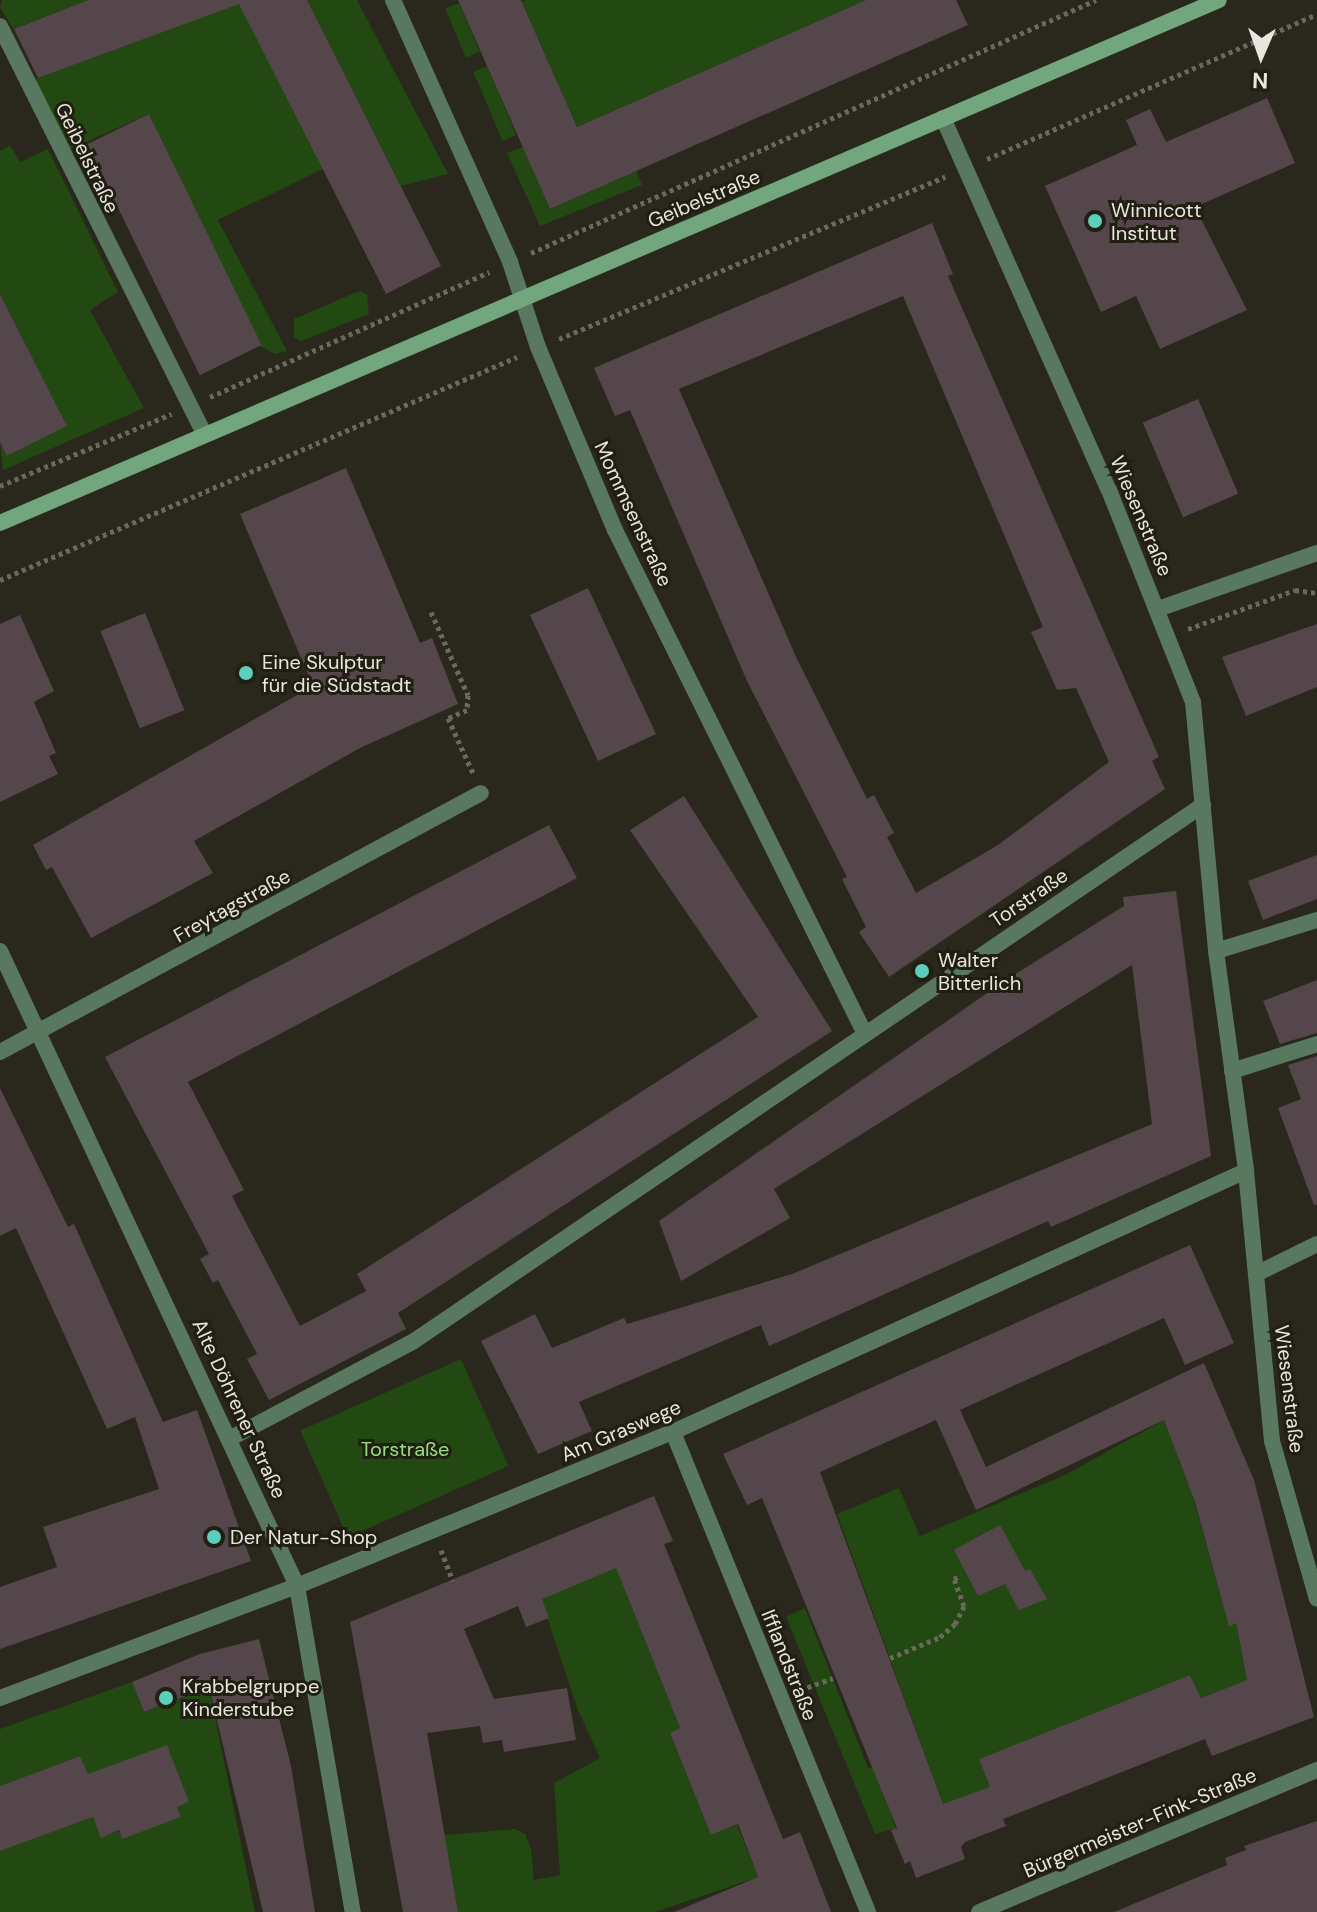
<!DOCTYPE html>
<html>
<head>
<meta charset="utf-8">
<style>
	body { margin:0 }
	#map { position:relative; width:1317px; height:1912px; overflow:hidden; background:#2a271c; font-family:"DM Sans",sans-serif }
	div>[style] { position:absolute }
	[style*='--x'] { left:calc(var(--x)*1px); top:calc(var(--y)*1px); width:calc(var(--w)*1px); rotate:calc(var(--a)*1deg) }
	.green>* { inset:0; background:#214911; transform-origin:0 0 }
	.building>* { inset:0; background:#54464a; transform-origin:0 0 }
	.path>* { height:5px; margin-top:-2.5px; transform-origin:0; background:repeating-linear-gradient(90deg,#6b685e 0 4px,transparent 0 8px) }
	.lane>* { height:16px; margin:-8px; padding:0 8px; transform-origin:8px; border-radius:8px; background:#58785f }
	.street>* { height:16px; margin:-8px; padding:0 8px; transform-origin:8px; border-radius:8px; background:#58785f }
	.secondary>* { height:16px; margin:-8px; padding:0 8px; transform-origin:8px; border-radius:8px; background:#72a77d }
	.dots>* { width:22px; height:22px; translate:-50% -50%; box-sizing:border-box; border:4px solid #211e12; border-radius:50% }
	span { translate:-50% -50%; white-space:nowrap; text-align:center; line-height:1.15; -webkit-text-stroke:6px #211e12; paint-order:stroke }
	.street-label { font-size:20px; color:#e8e6de }
	.poi-label { font-size:20px; color:#e8e6de }
	.left { translate:0 -50%; text-align:left }
	.park-label { font-size:20px; color:#96e07c }
	.north { position:absolute; left:1221px; top:16px; width:80px; height:80px; -webkit-text-stroke:6px #211e12; paint-order:stroke; rotate:182deg; font-size:22px; font-weight:700; line-height:32px; text-align:center; color:#e8e6de }
	.north::after { content:''; display:block; margin:auto; width:28px; height:36px; background:#e8e6de; clip-path:polygon(50% 0,100% 100%,50% 72%,0 100%) }
</style>
</head>
<body>
<div id="map">
	<div class="green">
		<i style="clip-path:polygon(2px 0,88px 0,13px 29px,0 7px)"></i>
		<i style="clip-path:polygon(248px 0,323px 169px,218px 220px,287px 351px,275px 354px,260px 346px,149px 114px,70px 149px,33px 80px)"></i>
		<i style="clip-path:polygon(307px 0,357px 0,448px 174px,401px 186px)"></i>
		<i style="clip-path:polygon(526px 0,866px 0,577px 127px,522px 2px)"></i>
		<i style="left:459px;top:3px;width:53px;height:15px;rotate:67deg"></i>
		<i style="left:487px;top:66px;width:75px;height:15px;rotate:67deg"></i>
		<i style="clip-path:polygon(10px 145px,20px 162px,48px 149px,118px 292px,90px 310px,144px 408px,3px 470px,0 442px,8px 456px,67px 426px,0 294px,0 151px)"></i>
		<i style="clip-path:polygon(523px 147px,550px 209px,636px 171px,642px 185px,540px 226px,507px 153px)"></i>
		<i style="clip-path:polygon(359px 291px,367px 294px,369px 314px,301px 341px,294px 338px,294px 319px)"></i>
		<i style="left:461px;top:1359px;width:117px;height:176px;rotate:66deg"></i>
		<i style="clip-path:polygon(1164px 1420px,1188px 1484px,1217px 1473px,1193px 1497px,1229px 1627px,1236px 1623px,1247px 1680px,1201px 1698px,1190px 1675px,979px 1759px,995px 1800px,943px 1804px,837px 1514px,899px 1488px,920px 1536px,1065px 1475px)"></i>
		<i style="clip-path:polygon(623px 1561px,626px 1593px,680px 1728px,670px 1733px,711px 1835px,737px 1825px,758px 1877px,655px 1912px,458px 1912px,444px 1835px,515px 1829px,525px 1834px,531px 1849px,534px 1880px,560px 1875px,554px 1783px,600px 1758px,578px 1710px,540px 1596px)"></i>
		<i style="clip-path:polygon(805px 1608px,868px 1768px,873px 1767px,896px 1828px,875px 1834px,786px 1617px)"></i>
		<i style="clip-path:polygon(132px 1682px,144px 1712px,209px 1688px,255px 1912px,0 1912px,0 1851px,93px 1817px,101px 1837px,119px 1831px,122px 1838px,181px 1817px,177px 1807px,189px 1802px,88px 1774px,80px 1756px,0 1786px,0 1729px)"></i>
	</div>
	<div class="building">
		<i style="clip-path:polygon(88px 0,307px 0,441px 266px,386px 294px,239px 4px,38px 78px,14px 29px)"></i>
		<i style="clip-path:polygon(458px 0,521px 0,577px 127px,866px 0,956px 0,968px 25px,550px 209px)"></i>
		<i style="clip-path:polygon(1267px 98px,1295px 163px,1195px 207px,1247px 310px,1160px 349px,1136px 296px,1101px 312px,1045px 186px,1137px 145px,1126px 120px,1150px 109px,1166px 142px)"></i>
		<i style="left:149px;top:114px;width:257px;height:69px;rotate:64deg"></i>
		<i style="clip-path:polygon(evenodd,932px 223px,953px 274px,948px 276px,1159px 757px,1152px 761px,1165px 789px,889px 977px,859px 932px,866px 927px,842px 879px,847px 877px,747px 681px,630px 410px,615px 416px,594px 368px,932px 223px,903px 296px,1043px 627px,1031px 632px,1057px 690px,1076px 688px,1109px 762px,998px 845px,916px 893px,887px 837px,894px 833px,874px 795px,867px 799px,797px 659px,679px 389px,903px 296px)"></i>
		<i style="clip-path:polygon(0 294px,67px 426px,7px 456px,0 442px)"></i>
		<i style="left:1198px;top:399px;width:103px;height:60px;rotate:67deg"></i>
		<i style="clip-path:polygon(346px 468px,420px 643px,432px 638px,458px 704px,360px 748px,194px 841px,213px 873px,91px 938px,52px 867px,46px 870px,33px 845px,313px 686px,240px 514px)"></i>
		<i style="left:588px;top:588px;width:161px;height:64px;rotate:65deg"></i>
		<i style="left:145px;top:613px;width:105px;height:48px;rotate:68deg"></i>
		<i style="clip-path:polygon(20px 615px,54px 691px,34px 702px,56px 753px,49px 756px,58px 774px,0 802px,0 624px)"></i>
		<i style="clip-path:polygon(1317px 624px,1317px 687px,1246px 716px,1222px 657px)"></i>
		<i style="clip-path:polygon(684px 796px,832px 1031px,398px 1313px,406px 1329px,269px 1400px,247px 1359px,257px 1354px,218px 1280px,213px 1283px,200px 1259px,209px 1254px,105px 1057px,549px 825px,577px 878px,188px 1082px,244px 1190px,232px 1196px,300px 1326px,366px 1291px,357px 1274px,758px 1017px,630px 830px)"></i>
		<i style="clip-path:polygon(1317px 855px,1317px 899px,1263px 920px,1248px 881px)"></i>
		<i style="clip-path:polygon(1176px 891px,1211px 1156px,1051px 1227px,1048px 1221px,769px 1346px,761px 1325px,579px 1402px,592px 1431px,538px 1454px,481px 1341px,535px 1314px,552px 1348px,624px 1318px,627px 1324px,792px 1274px,1152px 1124px,1132px 965px,774px 1189px,790px 1218px,681px 1281px,659px 1221px,1006px 980px,1124px 906px,1123px 897px)"></i>
		<i style="clip-path:polygon(1317px 980px,1317px 1033px,1280px 1044px,1263px 1001px)"></i>
		<i style="clip-path:polygon(1317px 1056px,1317px 1205px,1314px 1205px,1278px 1108px,1301px 1099px,1288px 1065px)"></i>
		<i style="clip-path:polygon(0 1088px,68px 1227px,74px 1224px,163px 1422px,197px 1410px,251px 1561px,0 1649px,0 1587px,57px 1567px,43px 1527px,159px 1489px,135px 1417px,107px 1429px,16px 1228px,0 1236px)"></i>
		<i style="clip-path:polygon(evenodd,1190px 1245px,1234px 1343px,1185px 1365px,1164px 1318px,960px 1410px,986px 1467px,1204px 1363px,1254px 1480px,1314px 1717px,1212px 1756px,1205px 1739px,1034px 1807px,1003px 1819px,1006px 1826px,965px 1842px,961px 1847px,965px 1859px,916px 1878px,910px 1861px,905px 1864px,891px 1830px,897px 1828px,762px 1498px,747px 1505px,723px 1454px,1190px 1245px,936px 1420px,976px 1510px,1164px 1420px,1195px 1502px,1229px 1627px,1236px 1623px,1247px 1680px,1201px 1698px,1190px 1675px,979px 1759px,990px 1787px,943px 1804px,820px 1472px,936px 1420px)"></i>
		<i style="clip-path:polygon(654px 1496px,673px 1541px,664px 1544px,783px 1839px,800px 1832px,831px 1912px,674px 1912px,758px 1877px,738px 1824px,711px 1835px,670px 1733px,680px 1728px,616px 1568px,542px 1599px,549px 1618px,526px 1627px,518px 1606px,464px 1629px,494px 1699px,567px 1688px,576px 1740px,504px 1752px,502px 1740px,483px 1743px,480px 1726px,427px 1733px,458px 1912px,403px 1912px,350px 1622px)"></i>
		<i style="clip-path:polygon(1000px 1525px,1025px 1571px,1030px 1569px,1047px 1599px,1019px 1610px,1005px 1584px,978px 1596px,954px 1550px)"></i>
		<i style="clip-path:polygon(259px 1639px,291px 1766px,315px 1912px,263px 1912px,209px 1687px,144px 1712px,132px 1682px,200px 1654px)"></i>
		<i style="clip-path:polygon(167px 1745px,189px 1802px,177px 1807px,181px 1817px,122px 1839px,119px 1830px,101px 1838px,93px 1817px,0 1851px,0 1786px,80px 1756px,88px 1774px)"></i>
		<i style="clip-path:polygon(1317px 1821px,1317px 1912px,1114px 1912px,1227px 1865px,1225px 1858px,1246px 1850px,1244px 1846px)"></i>
	</div>
	<div class="path">
		<i style="--x:987;--y:159;--w:360;--a:-23.7"></i>
		<i style="--x:531;--y:253;--w:619;--a:-24.12"></i>
		<i style="--x:559;--y:339;--w:419;--a:-22.8"></i>
		<i style="--x:210;--y:397;--w:306;--a:-24.1"></i>
		<i style="--x:0;--y:486;--w:186;--a:-22.8"></i>
		<i style="--x:0;--y:580;--w:563;--a:-23.33"></i>
		<i style="--x:431;--y:612;--w:91;--a:66"></i>
		<i style="--x:468;--y:695;--w:15;--a:94"></i>
		<i style="--x:467;--y:710;--w:21;--a:157"></i>
		<i style="--x:448;--y:718;--w:60;--a:65.6"></i>
		<i style="--x:1188;--y:629;--w:114;--a:-20"></i>
		<i style="--x:1295;--y:590;--w:22;--a:8"></i>
		<i style="--x:441;--y:1550;--w:33;--a:69"></i>
		<i style="--x:890;--y:1658;--w:54;--a:-22.8"></i>
		<i style="--x:940;--y:1637;--w:20;--a:-41"></i>
		<i style="--x:955;--y:1624;--w:20;--a:-63"></i>
		<i style="--x:964;--y:1606;--w:29;--a:-110"></i>
		<i style="--x:954;--y:1579;--w:8;--a:-30"></i>
		<i style="--x:800;--y:1690;--w:35;--a:-20"></i>
	</div>
	<div class="lane">
		<i style="--x:0;--y:26;--w:457;--a:63.4"></i>
		<i style="--x:1158;--y:609;--w:169;--a:-19.4"></i>
		<i style="--x:1216;--y:951;--w:106;--a:-17.1"></i>
		<i style="--x:1232;--y:1071;--w:89;--a:-17.6"></i>
		<i style="--x:1256;--y:1274;--w:68;--a:-26.2"></i>
	</div>
	<div class="street">
		<i style="--x:393;--y:0;--w:287;--a:65.9"></i>
		<i style="--x:510;--y:262;--w:89;--a:71.8"></i>
		<i style="--x:538;--y:347;--w:199;--a:67.2"></i>
		<i style="--x:615;--y:530;--w:560;--a:63.62"></i>
		<i style="--x:943;--y:118;--w:407;--a:66"></i>
		<i style="--x:1109;--y:490;--w:228;--a:68.4"></i>
		<i style="--x:1193;--y:702;--w:250;--a:84.7"></i>
		<i style="--x:1216;--y:951;--w:222;--a:82.2"></i>
		<i style="--x:1246;--y:1171;--w:271;--a:84.5"></i>
		<i style="--x:1272;--y:1441;--w:164;--a:74.1"></i>
		<i style="--x:0;--y:951;--w:701;--a:64.93"></i>
		<i style="--x:297;--y:1586;--w:331;--a:80.3"></i>
		<i style="--x:0;--y:1052;--w:546;--a:-28.3"></i>
		<i style="--x:673;--y:1432;--w:518;--a:67.89"></i>
		<i style="--x:231;--y:1438;--w:207;--a:-27.9"></i>
		<i style="--x:414;--y:1341;--w:954;--a:-34.19"></i>
		<i style="--x:0;--y:1698;--w:317;--a:-20.7"></i>
		<i style="--x:297;--y:1586;--w:406;--a:-22.3"></i>
		<i style="--x:673;--y:1432;--w:630;--a:-24.49"></i>
		<i style="--x:979;--y:1912;--w:367;--a:-22.8"></i>
	</div>
	<div class="secondary">
		<i style="--x:0;--y:523;--w:1326;--a:-23.22"></i>
	</div>
	<div class="dots">
		<i style="left:1095px;top:221px;background:#5cceba"></i>
		<i style="left:246px;top:673px;background:#5cceba"></i>
		<i style="left:922px;top:971px;background:#5cceba"></i>
		<i style="left:214px;top:1537px;background:#5cceba"></i>
		<i style="left:166px;top:1698px;background:#5cceba"></i>
	</div>
	<div class="street-label">
		<span style="left:87px;top:158px;rotate:64deg">Geibelstraße</span>
		<span style="left:704px;top:199px;rotate:-23deg">Geibelstraße</span>
		<span style="left:633px;top:514px;rotate:65deg">Mommsenstraße</span>
		<span style="left:1141px;top:516px;rotate:67deg">Wiesenstraße</span>
		<span style="left:1029px;top:898px;rotate:-34deg">Torstraße</span>
		<span style="left:232px;top:906px;rotate:-29deg">Freytagstraße</span>
		<span style="left:1289px;top:1389px;rotate:83deg">Wiesenstraße</span>
		<span style="left:239px;top:1409px;rotate:65deg">Alte Döhrener Straße</span>
		<span style="left:621px;top:1431px;rotate:-23deg">Am Graswege</span>
		<span style="left:789px;top:1665px;rotate:68deg">Ifflandstraße</span>
		<span style="left:1140px;top:1823px;rotate:-23deg">Bürgermeister-Fink-Straße</span>
	</div>
	<div class="poi-label">
		<span class="left" style="left:1111px;top:222px">Winnicott<br>Institut</span>
		<span class="left" style="left:262px;top:674px">Eine Skulptur<br>für die Südstadt</span>
		<span class="left" style="left:938px;top:972px">Walter<br>Bitterlich</span>
		<span class="left" style="left:230px;top:1537px">Der Natur-Shop</span>
		<span class="left" style="left:182px;top:1698px">Krabbelgruppe<br>Kinderstube</span>
	</div>
	<div class="park-label">
		<span style="left:405px;top:1449px">Torstraße</span>
	</div>
	<div class="north">N</div>
</div>
</body>
</html>
